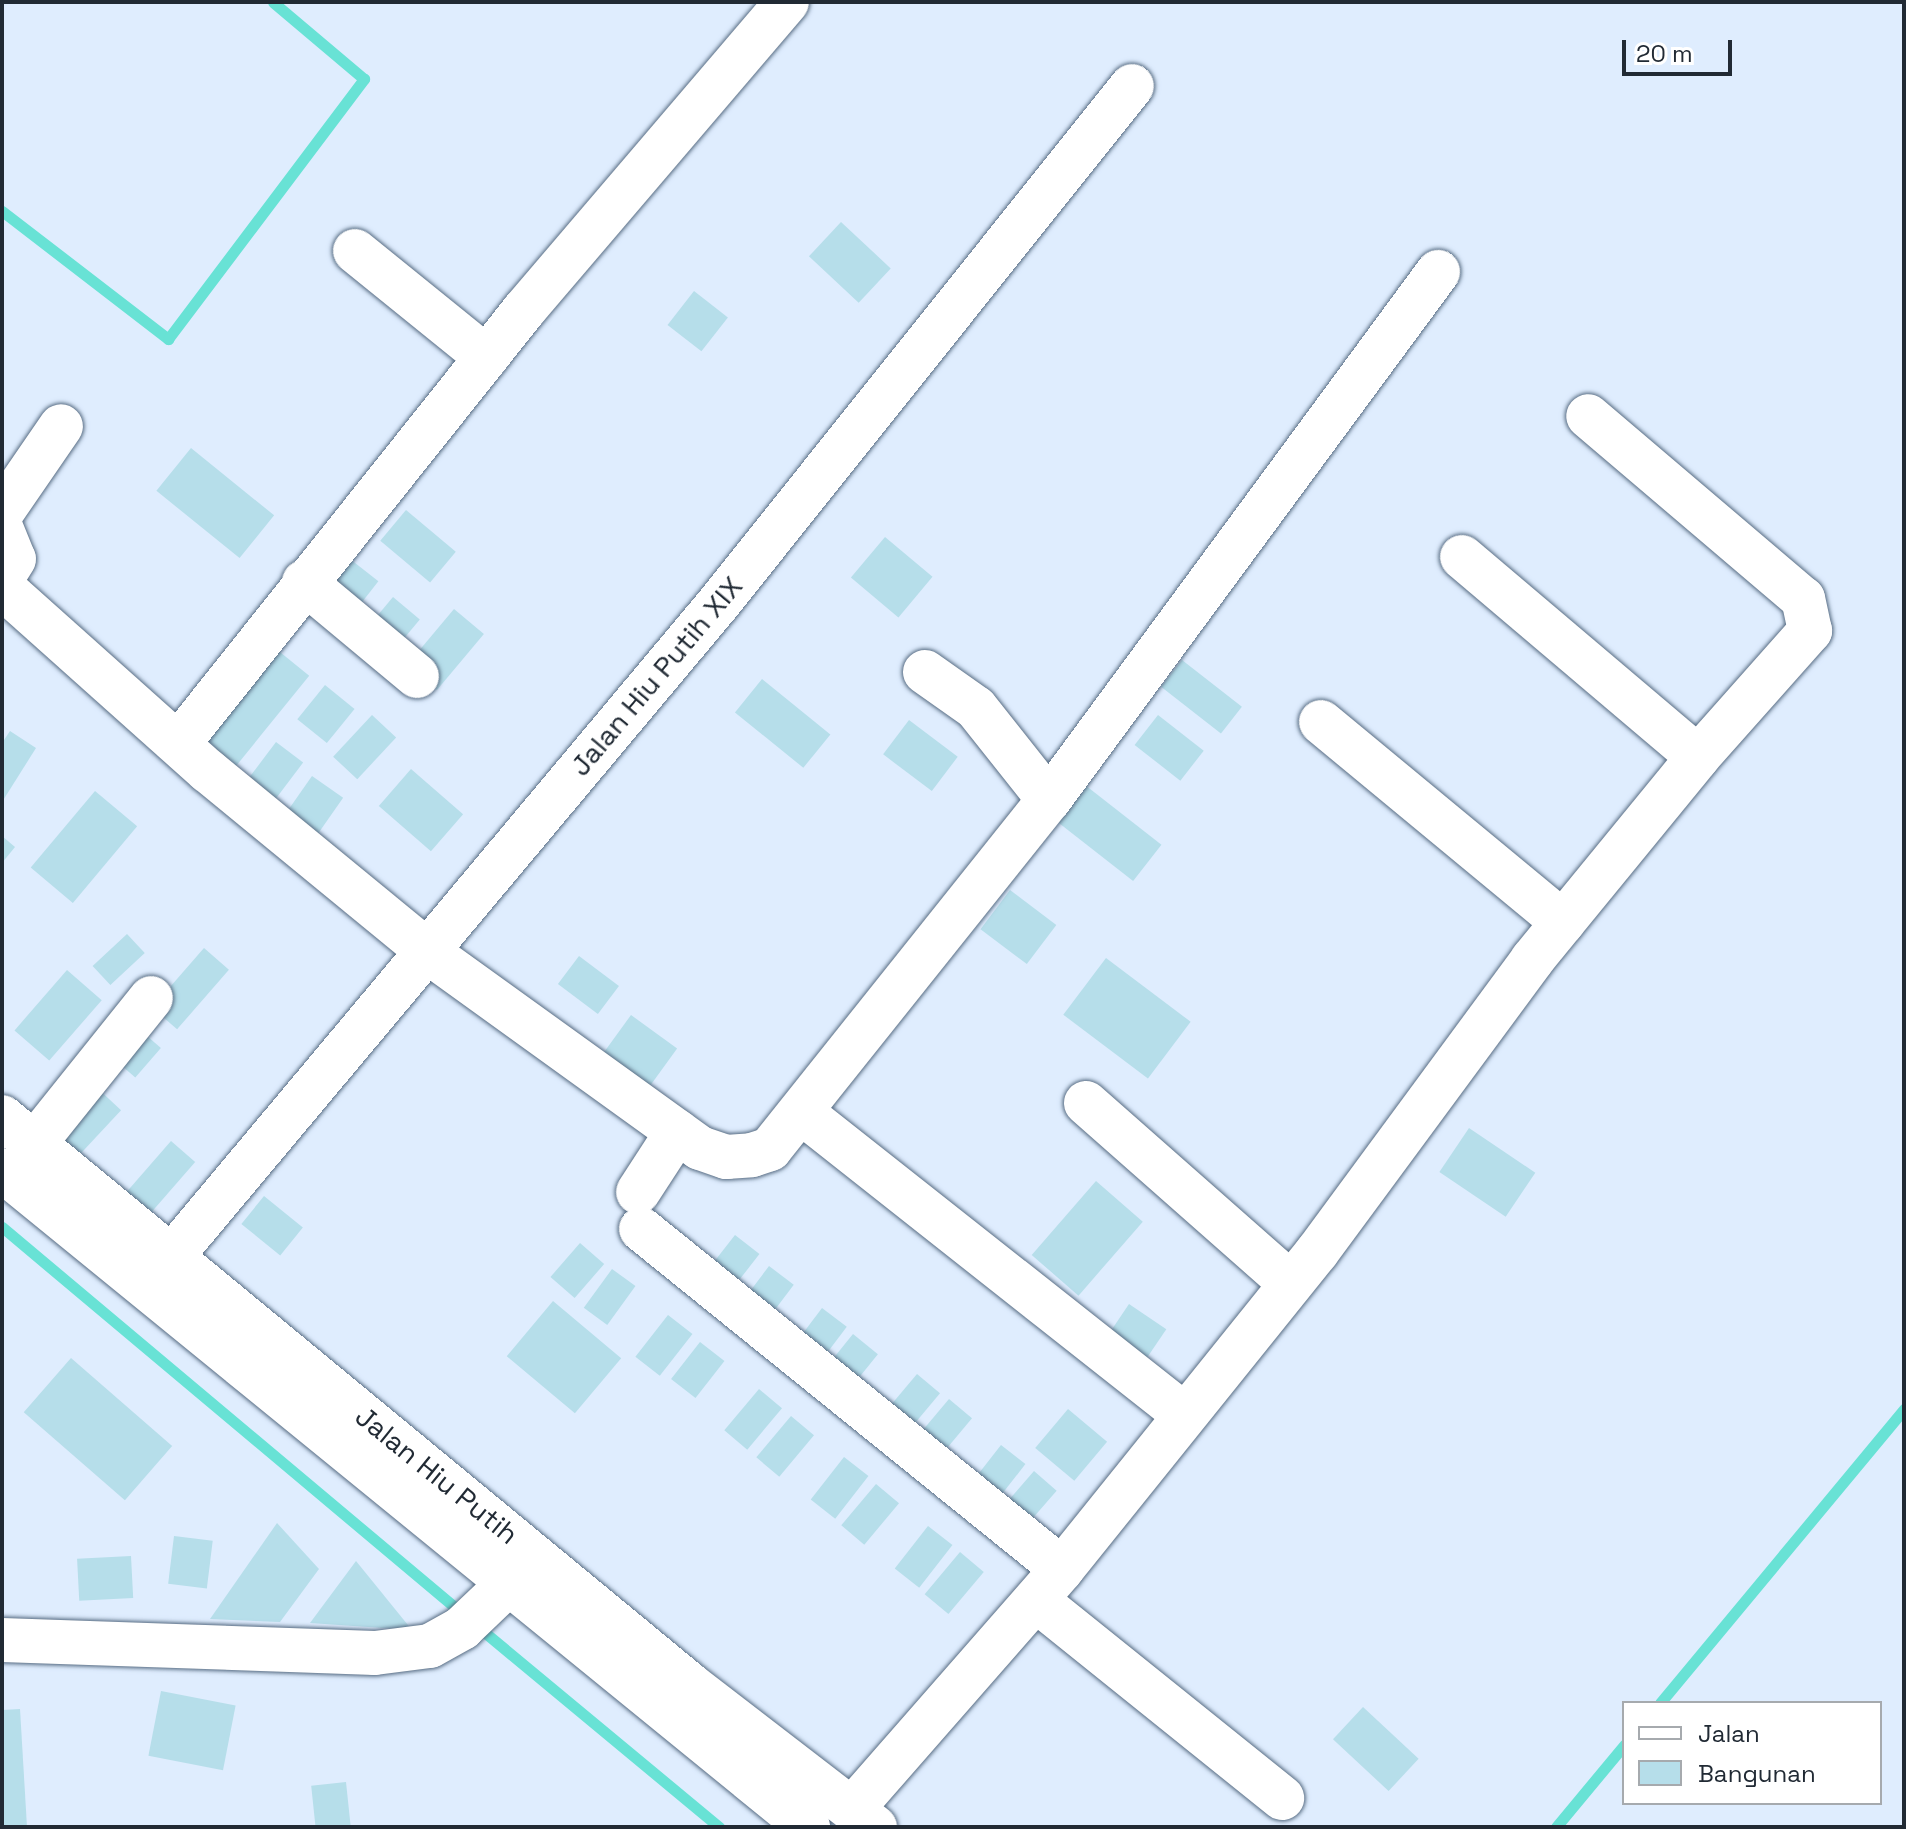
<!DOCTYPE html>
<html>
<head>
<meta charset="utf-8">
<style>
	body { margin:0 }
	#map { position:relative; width:1906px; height:1829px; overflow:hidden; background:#dfedfe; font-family:"Space Grotesk",sans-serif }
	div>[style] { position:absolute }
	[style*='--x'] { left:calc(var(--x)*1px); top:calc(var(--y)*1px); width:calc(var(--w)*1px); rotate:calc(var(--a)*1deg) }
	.stream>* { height:11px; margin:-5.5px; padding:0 5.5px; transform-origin:5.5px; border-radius:5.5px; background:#68e2d5 }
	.building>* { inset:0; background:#b6deea; transform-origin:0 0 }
	.roads { filter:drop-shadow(0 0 2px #576c83) drop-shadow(0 0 2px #576c83) }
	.minor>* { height:44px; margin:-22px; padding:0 22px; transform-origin:22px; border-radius:22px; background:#fff }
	span { translate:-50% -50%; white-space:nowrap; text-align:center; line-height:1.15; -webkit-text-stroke:7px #fff; paint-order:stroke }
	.street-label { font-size:28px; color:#212a34 }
	.frame { position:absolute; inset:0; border:4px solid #212a34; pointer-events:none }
	.legend { position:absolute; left:1622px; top:1701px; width:260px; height:104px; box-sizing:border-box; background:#fff; border:2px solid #a6aaae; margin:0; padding:10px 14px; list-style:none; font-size:24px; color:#212a34 }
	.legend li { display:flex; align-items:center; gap:16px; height:40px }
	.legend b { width:40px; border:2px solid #a6aaae }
	.scale { position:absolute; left:1622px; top:40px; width:110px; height:36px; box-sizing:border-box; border:4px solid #212a34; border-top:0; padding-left:10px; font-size:24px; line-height:28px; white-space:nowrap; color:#212a34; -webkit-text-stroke:6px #fff; paint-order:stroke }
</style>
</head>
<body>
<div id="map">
	<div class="stream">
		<i style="--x:2;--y:211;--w:210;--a:37.6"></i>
		<i style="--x:168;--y:339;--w:326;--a:-53"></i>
		<i style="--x:364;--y:79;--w:119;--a:-139.8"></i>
		<i style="--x:2;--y:1227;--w:603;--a:40.02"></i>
		<i style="--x:477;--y:1626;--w:315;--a:39.7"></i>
		<i style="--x:1660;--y:1703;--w:382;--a:-50.3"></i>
		<i style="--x:1556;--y:1827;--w:107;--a:-50.3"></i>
	</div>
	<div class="building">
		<i style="left:841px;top:222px;width:68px;height:47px;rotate:43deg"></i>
		<i style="left:694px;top:291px;width:43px;height:43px;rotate:38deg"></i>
		<i style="left:191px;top:448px;width:107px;height:55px;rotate:39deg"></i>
		<i style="left:406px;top:510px;width:65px;height:40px;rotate:40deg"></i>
		<i style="left:885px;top:537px;width:62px;height:53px;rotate:40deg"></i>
		<i style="left:350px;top:559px;width:36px;height:42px;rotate:38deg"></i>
		<i style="left:393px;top:597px;width:35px;height:40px;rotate:40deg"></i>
		<i style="left:454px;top:609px;width:39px;height:73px;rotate:40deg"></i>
		<i style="left:275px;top:648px;width:44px;height:125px;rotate:39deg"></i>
		<i style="left:1182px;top:660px;width:76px;height:34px;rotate:38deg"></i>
		<i style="left:762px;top:679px;width:88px;height:43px;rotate:39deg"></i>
		<i style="left:325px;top:685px;width:38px;height:44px;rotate:39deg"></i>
		<i style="left:372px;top:715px;width:33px;height:57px;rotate:43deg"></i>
		<i style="left:1158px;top:715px;width:58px;height:38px;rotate:38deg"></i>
		<i style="left:909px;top:720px;width:61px;height:43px;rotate:37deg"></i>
		<i style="clip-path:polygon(10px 731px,36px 748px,2px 802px,2px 743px)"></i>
		<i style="left:276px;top:742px;width:34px;height:54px;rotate:37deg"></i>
		<i style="left:411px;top:769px;width:69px;height:49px;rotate:41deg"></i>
		<i style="left:312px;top:776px;width:38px;height:50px;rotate:35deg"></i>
		<i style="left:1085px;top:785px;width:97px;height:46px;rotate:38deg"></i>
		<i style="left:95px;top:791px;width:55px;height:100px;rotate:40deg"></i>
		<i style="clip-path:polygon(2px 836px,15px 847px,2px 863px)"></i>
		<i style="left:1010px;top:890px;width:58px;height:49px;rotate:37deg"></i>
		<i style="left:127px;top:934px;width:26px;height:47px;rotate:47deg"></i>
		<i style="left:204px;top:948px;width:33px;height:79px;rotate:41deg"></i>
		<i style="left:579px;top:956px;width:50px;height:35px;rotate:37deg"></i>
		<i style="left:1106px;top:958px;width:106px;height:71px;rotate:37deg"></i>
		<i style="left:67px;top:970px;width:46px;height:80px;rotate:41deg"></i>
		<i style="left:631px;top:1015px;width:57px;height:66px;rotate:36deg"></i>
		<i style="left:139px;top:1029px;width:29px;height:39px;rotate:41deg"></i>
		<i style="left:94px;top:1085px;width:37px;height:65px;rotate:43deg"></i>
		<i style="left:1469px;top:1128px;width:80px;height:53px;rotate:34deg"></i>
		<i style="left:171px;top:1141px;width:32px;height:77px;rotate:41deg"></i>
		<i style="left:1096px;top:1181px;width:62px;height:98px;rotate:41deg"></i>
		<i style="left:264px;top:1196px;width:50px;height:36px;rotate:39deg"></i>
		<i style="left:735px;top:1235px;width:31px;height:47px;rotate:38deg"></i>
		<i style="left:580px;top:1243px;width:32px;height:45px;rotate:41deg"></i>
		<i style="left:769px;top:1266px;width:31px;height:46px;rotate:37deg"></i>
		<i style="left:612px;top:1269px;width:29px;height:48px;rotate:36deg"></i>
		<i style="left:553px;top:1301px;width:89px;height:72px;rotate:40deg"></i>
		<i style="left:1129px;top:1304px;width:45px;height:34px;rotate:34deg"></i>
		<i style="left:822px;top:1308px;width:31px;height:46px;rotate:37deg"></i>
		<i style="left:668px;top:1315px;width:31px;height:53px;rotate:38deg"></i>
		<i style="left:853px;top:1334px;width:32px;height:46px;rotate:39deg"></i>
		<i style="left:700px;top:1342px;width:31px;height:47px;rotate:38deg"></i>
		<i style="left:71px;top:1358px;width:134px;height:72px;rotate:41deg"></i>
		<i style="left:917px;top:1374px;width:30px;height:54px;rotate:40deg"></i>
		<i style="left:759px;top:1389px;width:30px;height:54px;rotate:40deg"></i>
		<i style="left:949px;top:1399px;width:30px;height:54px;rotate:40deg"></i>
		<i style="left:1068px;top:1409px;width:51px;height:51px;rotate:40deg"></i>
		<i style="left:791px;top:1416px;width:30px;height:54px;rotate:40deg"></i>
		<i style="left:1001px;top:1445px;width:31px;height:53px;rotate:38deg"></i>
		<i style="left:844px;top:1457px;width:31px;height:54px;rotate:38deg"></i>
		<i style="left:1034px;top:1471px;width:30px;height:55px;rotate:41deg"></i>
		<i style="left:876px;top:1484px;width:30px;height:54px;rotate:40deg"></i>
		<i style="clip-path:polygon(277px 1523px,319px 1569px,280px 1622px,210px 1619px)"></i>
		<i style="left:928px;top:1526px;width:31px;height:54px;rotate:38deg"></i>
		<i style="left:174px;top:1536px;width:39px;height:48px;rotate:7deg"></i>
		<i style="left:960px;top:1552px;width:31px;height:55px;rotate:40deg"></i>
		<i style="left:131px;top:1556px;width:42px;height:54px;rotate:87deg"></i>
		<i style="clip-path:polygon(356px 1561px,412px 1630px,310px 1623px)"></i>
		<i style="left:161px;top:1691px;width:76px;height:66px;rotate:11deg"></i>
		<i style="left:1363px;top:1707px;width:76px;height:44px;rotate:43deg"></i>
		<i style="clip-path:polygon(20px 1709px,27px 1827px,2px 1827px,2px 1710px)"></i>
		<i style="left:346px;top:1782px;width:45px;height:35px;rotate:84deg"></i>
	</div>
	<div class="roads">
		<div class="minor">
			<i style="--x:355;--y:251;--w:169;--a:39"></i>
			<i style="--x:2;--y:512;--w:104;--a:-55.5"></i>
			<i style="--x:2;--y:530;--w:31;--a:68"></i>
			<i style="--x:14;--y:559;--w:22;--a:122"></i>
			<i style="--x:1462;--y:557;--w:309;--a:40.3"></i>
			<i style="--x:304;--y:582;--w:147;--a:39.8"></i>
			<i style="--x:2;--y:587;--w:276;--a:41.8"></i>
			<i style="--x:208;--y:771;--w:285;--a:39.4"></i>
			<i style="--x:428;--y:952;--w:335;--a:35.8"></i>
			<i style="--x:700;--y:1148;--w:28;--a:19"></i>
			<i style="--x:726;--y:1157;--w:26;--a:-4"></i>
			<i style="--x:752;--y:1155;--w:19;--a:-18"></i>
			<i style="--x:770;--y:1149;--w:447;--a:-51.4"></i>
			<i style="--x:1049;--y:800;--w:656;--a:-53.62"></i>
			<i style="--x:925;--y:672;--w:62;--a:35.2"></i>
			<i style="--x:976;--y:708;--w:117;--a:51.6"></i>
			<i style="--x:1321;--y:722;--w:314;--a:39.6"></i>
			<i style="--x:179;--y:743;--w:554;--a:-51.45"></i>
			<i style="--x:524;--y:310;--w:405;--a:-49.5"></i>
			<i style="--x:1086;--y:1103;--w:272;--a:41.4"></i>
			<i style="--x:801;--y:1112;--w:487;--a:38.3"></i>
			<i style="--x:2;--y:1117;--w:891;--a:39.53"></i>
			<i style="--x:689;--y:1684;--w:235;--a:37.6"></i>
			<i style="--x:34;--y:1144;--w:187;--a:-51.3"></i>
			<i style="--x:2;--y:1170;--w:1040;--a:39.18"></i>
			<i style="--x:638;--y:1192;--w:72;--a:-57"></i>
			<i style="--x:641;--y:1229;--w:541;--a:38.92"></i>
			<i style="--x:171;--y:1257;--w:852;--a:-50.05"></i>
			<i style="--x:718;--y:604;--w:663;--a:-51.37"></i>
			<i style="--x:1036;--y:1600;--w:316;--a:38.8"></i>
			<i style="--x:2;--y:1640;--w:373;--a:2"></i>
			<i style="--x:375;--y:1653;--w:55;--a:-7.3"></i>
			<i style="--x:430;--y:1646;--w:37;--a:-29"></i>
			<i style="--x:462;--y:1628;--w:64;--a:-43.7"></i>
			<i style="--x:853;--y:1808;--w:317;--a:-48.8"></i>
			<i style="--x:1062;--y:1569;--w:407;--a:-51.2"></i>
			<i style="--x:1317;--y:1252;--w:363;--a:-53.6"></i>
			<i style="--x:1532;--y:960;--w:262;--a:-50.7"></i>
			<i style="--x:1698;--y:757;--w:169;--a:-48.4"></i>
			<i style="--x:1810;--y:631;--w:33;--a:-102"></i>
			<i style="--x:1803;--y:599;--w:282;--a:-139.6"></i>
		</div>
	</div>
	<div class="street-label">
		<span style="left:656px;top:676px;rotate:-50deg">Jalan Hiu Putih XIX</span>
		<span style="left:437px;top:1475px;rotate:39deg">Jalan Hiu Putih</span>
	</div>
	<div class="frame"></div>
	<ul class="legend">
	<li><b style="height:10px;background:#fff"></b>Jalan</li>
	<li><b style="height:22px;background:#b6deea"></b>Bangunan</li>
	</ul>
	<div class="scale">20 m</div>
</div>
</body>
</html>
